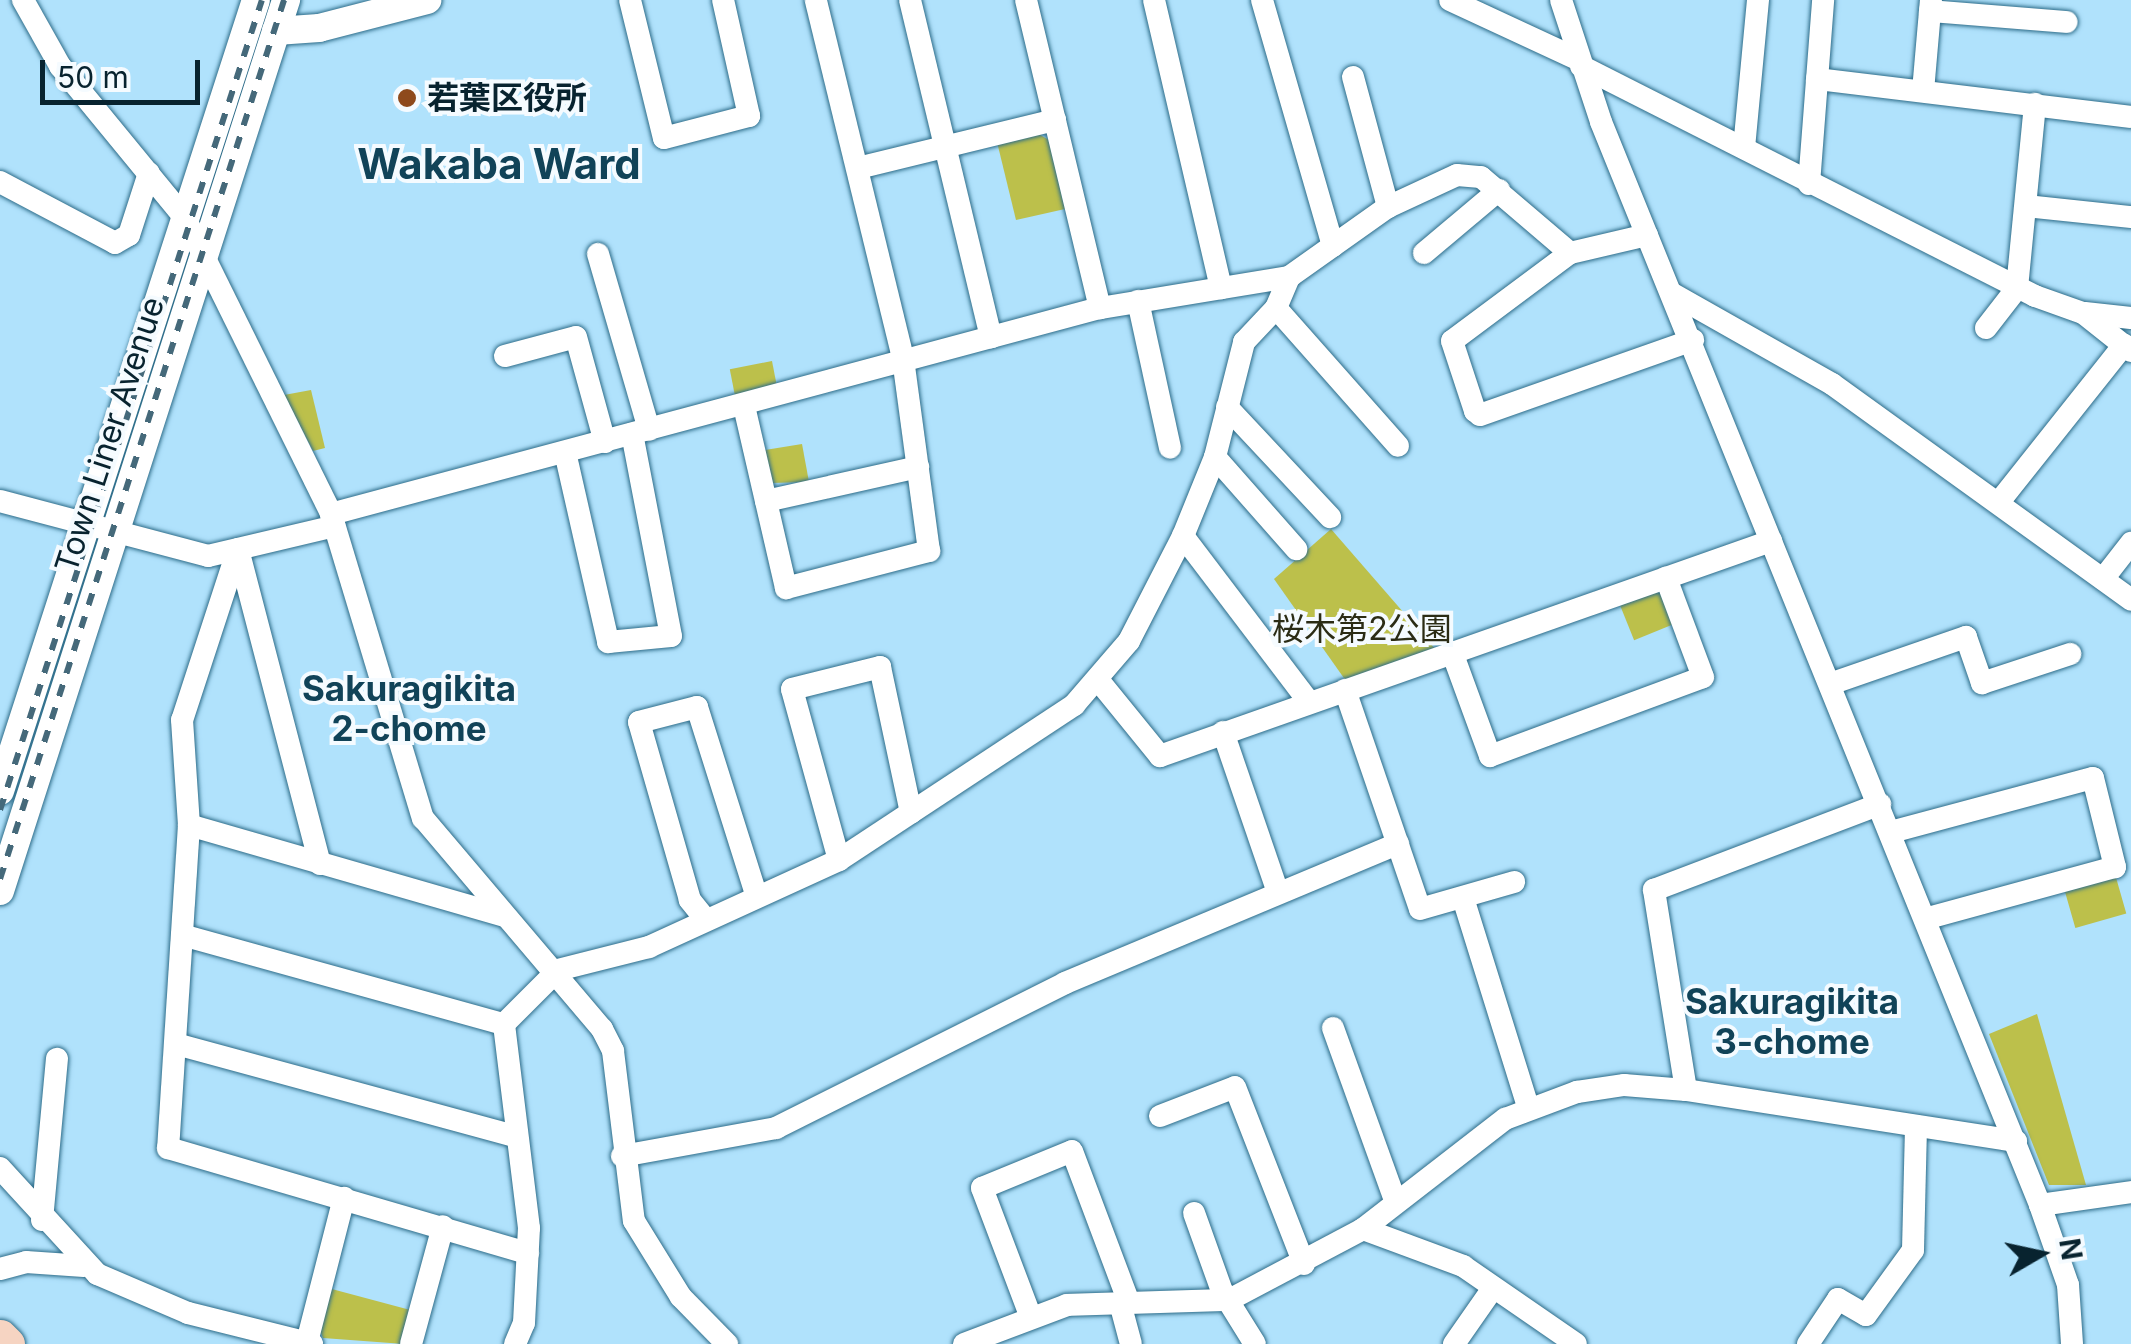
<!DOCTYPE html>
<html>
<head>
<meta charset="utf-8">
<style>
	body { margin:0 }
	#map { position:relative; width:2131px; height:1344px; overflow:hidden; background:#b0e2fc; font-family:Inter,"Noto Sans JP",sans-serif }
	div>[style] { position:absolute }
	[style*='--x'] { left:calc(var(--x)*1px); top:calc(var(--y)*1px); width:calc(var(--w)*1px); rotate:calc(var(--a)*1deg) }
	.green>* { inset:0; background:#bcc04b; transform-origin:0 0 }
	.roads { filter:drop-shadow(0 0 2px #2d6c89) drop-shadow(0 0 2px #2d6c89) }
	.minor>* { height:22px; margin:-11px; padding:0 11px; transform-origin:11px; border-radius:11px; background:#fff }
	.tertiary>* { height:28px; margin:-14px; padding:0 14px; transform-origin:14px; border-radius:14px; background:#fff }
	.trunk>* { height:35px; margin:-17.5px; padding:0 17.5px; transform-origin:17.5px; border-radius:17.5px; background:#f6d4c2 }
	.rail>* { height:6px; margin-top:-3px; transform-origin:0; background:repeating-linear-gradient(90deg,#45697a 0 12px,transparent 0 24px) }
	.dots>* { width:28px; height:28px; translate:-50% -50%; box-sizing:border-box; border:5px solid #f5fbff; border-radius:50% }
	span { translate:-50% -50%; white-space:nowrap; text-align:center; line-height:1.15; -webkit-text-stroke:8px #f5fbff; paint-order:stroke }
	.poi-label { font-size:32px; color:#08232f; font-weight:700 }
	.left { translate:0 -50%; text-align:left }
	.street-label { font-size:32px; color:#08232f }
	.park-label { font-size:32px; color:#2b2c15 }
	.neighbourhood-label { font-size:35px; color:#114358; font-weight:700 }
	.district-label { font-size:42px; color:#114358; font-weight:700 }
	.north { position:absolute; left:1991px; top:1204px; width:100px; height:100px; -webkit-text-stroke:8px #f5fbff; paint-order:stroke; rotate:81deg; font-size:28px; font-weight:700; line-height:40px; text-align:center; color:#08232f }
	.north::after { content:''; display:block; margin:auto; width:35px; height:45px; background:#08232f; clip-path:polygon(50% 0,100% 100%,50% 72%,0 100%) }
	.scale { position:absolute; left:40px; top:60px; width:160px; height:45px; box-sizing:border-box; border:5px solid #08232f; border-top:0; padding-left:12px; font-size:30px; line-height:35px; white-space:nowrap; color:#08232f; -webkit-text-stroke:8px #f5fbff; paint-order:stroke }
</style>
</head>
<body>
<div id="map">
	<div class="green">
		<i style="clip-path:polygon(1035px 132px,1049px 140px,1065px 209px,1016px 220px,997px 142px)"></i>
		<i style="left:772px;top:361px;width:32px;height:43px;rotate:79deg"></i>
		<i style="clip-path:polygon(311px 390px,325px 448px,313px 451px,284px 395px)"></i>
		<i style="clip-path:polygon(802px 444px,809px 482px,771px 483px,765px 450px)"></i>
		<i style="clip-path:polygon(1331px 529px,1437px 651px,1346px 681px,1274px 579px)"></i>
		<i style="left:1659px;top:587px;width:40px;height:43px;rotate:68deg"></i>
		<i style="left:2115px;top:874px;width:41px;height:53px;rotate:74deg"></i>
		<i style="clip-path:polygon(2037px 1014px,2086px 1185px,2049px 1185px,1989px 1034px)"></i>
		<i style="clip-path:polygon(328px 1288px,414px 1311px,404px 1344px,323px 1338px,319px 1328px)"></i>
	</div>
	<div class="roads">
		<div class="minor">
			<i style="--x:23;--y:0;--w:76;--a:60.7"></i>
			<i style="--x:60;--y:66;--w:197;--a:50.6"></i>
			<i style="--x:185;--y:218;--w:330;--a:63.7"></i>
			<i style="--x:331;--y:514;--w:318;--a:73.2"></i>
			<i style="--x:423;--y:818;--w:277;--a:49.7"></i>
			<i style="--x:602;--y:1029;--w:25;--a:63"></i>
			<i style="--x:613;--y:1051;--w:171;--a:83"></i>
			<i style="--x:634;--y:1221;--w:89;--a:58.3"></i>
			<i style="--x:681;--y:1297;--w:66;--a:45.6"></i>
			<i style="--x:630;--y:0;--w:142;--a:76.2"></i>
			<i style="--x:664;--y:138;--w:88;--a:-14.5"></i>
			<i style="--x:749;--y:116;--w:119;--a:-102.6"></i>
			<i style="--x:910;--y:0;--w:347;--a:76.5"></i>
			<i style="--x:1026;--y:0;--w:317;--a:76.5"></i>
			<i style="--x:1154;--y:0;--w:296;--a:76.9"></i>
			<i style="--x:1262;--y:0;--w:256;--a:73.9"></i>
			<i style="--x:1450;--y:0;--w:142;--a:24.9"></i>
			<i style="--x:1561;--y:0;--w:128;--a:71.8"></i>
			<i style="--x:1601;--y:122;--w:1169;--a:67.93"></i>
			<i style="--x:2040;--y:1205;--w:85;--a:70.7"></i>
			<i style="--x:2068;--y:1285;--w:59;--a:86.1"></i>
			<i style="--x:1930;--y:11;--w:137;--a:4.6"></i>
			<i style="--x:1581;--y:66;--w:509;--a:26.87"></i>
			<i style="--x:2035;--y:296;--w:51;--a:19.5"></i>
			<i style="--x:2083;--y:313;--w:61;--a:38.4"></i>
			<i style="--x:1353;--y:77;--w:135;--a:74.9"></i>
			<i style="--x:1817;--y:79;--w:316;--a:6.9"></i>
			<i style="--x:1923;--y:91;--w:91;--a:-85"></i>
			<i style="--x:1744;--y:148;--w:149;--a:-84.6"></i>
			<i style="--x:858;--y:168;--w:203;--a:-13.7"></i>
			<i style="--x:0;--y:182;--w:130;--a:27.9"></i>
			<i style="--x:115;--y:243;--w:16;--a:-30"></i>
			<i style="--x:129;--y:235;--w:65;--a:-72.1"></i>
			<i style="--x:1809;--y:184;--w:185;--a:-85.6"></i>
			<i style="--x:2026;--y:206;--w:106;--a:6"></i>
			<i style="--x:1647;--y:235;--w:79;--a:166.8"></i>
			<i style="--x:1570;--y:253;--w:147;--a:143.3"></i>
			<i style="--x:1452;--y:341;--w:74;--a:71.8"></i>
			<i style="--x:1475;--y:411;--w:6;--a:39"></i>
			<i style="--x:1480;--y:415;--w:226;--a:-19.4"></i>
			<i style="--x:1424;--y:253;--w:98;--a:-40"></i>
			<i style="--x:598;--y:254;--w:183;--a:73.8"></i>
			<i style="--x:1673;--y:294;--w:183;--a:29.5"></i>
			<i style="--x:1832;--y:384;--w:369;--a:35.8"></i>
			<i style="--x:1138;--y:301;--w:150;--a:77.7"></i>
			<i style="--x:1276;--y:308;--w:184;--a:48.5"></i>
			<i style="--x:2085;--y:313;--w:46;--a:6.2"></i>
			<i style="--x:1986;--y:328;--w:51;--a:-52.2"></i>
			<i style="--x:2017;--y:288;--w:185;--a:-84.4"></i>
			<i style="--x:505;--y:356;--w:73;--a:-15"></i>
			<i style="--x:576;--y:337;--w:109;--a:74.6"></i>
			<i style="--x:744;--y:406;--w:187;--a:77"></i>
			<i style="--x:786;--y:588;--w:148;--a:-14.5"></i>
			<i style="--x:929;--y:551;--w:195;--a:-97.7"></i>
			<i style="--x:903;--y:358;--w:368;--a:-103.7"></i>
			<i style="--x:1227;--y:407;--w:151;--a:46.9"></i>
			<i style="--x:565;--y:452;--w:195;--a:77.2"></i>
			<i style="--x:608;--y:642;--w:63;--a:-5.4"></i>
			<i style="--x:671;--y:636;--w:206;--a:-100.9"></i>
			<i style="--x:1215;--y:457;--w:123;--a:48.6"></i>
			<i style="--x:0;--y:501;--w:215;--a:14.8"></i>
			<i style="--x:208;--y:556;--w:130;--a:-13.3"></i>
			<i style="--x:766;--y:501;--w:156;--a:-12.6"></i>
			<i style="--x:1999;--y:502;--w:201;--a:-51.5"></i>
			<i style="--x:331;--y:514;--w:796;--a:-15"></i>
			<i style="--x:1100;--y:308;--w:192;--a:-9.3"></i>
			<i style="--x:1183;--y:536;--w:208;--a:52.8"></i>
			<i style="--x:2103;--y:579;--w:46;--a:-52.1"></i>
			<i style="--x:1452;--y:652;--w:111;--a:69.9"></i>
			<i style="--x:1490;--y:756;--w:227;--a:-20.3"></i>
			<i style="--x:1703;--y:677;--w:106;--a:-110.5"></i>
			<i style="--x:1099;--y:681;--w:97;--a:50.9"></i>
			<i style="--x:1160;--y:756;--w:648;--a:-19.39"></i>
			<i style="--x:1830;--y:684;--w:144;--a:-19.1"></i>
			<i style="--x:1966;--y:637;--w:49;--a:70.8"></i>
			<i style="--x:1982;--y:683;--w:93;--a:-18.2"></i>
			<i style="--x:1345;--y:690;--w:231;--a:71.1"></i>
			<i style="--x:1420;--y:909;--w:98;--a:-16"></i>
			<i style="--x:1223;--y:732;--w:170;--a:71.1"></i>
			<i style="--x:189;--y:825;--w:328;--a:16.1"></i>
			<i style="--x:1891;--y:832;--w:209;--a:-15"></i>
			<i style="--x:2093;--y:778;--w:92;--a:76.1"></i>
			<i style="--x:2115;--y:867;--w:197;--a:164.7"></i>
			<i style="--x:839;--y:860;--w:177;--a:-105.4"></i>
			<i style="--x:792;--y:689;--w:91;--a:-14"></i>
			<i style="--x:880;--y:667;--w:149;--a:78"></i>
			<i style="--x:320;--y:864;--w:325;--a:-104.6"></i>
			<i style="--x:238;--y:549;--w:180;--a:108.1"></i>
			<i style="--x:182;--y:720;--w:105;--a:86.2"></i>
			<i style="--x:189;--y:825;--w:324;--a:93.7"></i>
			<i style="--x:168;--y:1148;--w:375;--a:16.3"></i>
			<i style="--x:1463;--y:898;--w:219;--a:72.7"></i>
			<i style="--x:706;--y:920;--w:26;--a:-129"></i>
			<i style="--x:690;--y:900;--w:185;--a:-106"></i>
			<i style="--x:639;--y:722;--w:60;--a:-14.5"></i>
			<i style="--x:697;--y:707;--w:199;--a:72.5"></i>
			<i style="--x:182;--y:935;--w:334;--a:15.5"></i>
			<i style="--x:1333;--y:1028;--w:183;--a:70.2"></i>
			<i style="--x:176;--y:1044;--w:351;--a:15.2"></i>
			<i style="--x:1686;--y:1090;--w:203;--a:-99.1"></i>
			<i style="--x:1654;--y:890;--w:242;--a:-20.8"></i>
			<i style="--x:1160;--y:1116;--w:80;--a:-21.1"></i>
			<i style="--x:1235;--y:1087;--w:190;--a:68.7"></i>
			<i style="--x:622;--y:1156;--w:157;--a:-10.3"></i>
			<i style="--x:776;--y:1128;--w:323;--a:-26.6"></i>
			<i style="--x:1065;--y:983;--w:361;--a:-22.7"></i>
			<i style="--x:0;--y:1168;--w:144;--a:47.5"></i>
			<i style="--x:97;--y:1274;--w:99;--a:23.2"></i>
			<i style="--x:188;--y:1313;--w:128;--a:14"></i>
			<i style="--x:2040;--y:1205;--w:92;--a:-8.1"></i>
			<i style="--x:1194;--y:1213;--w:83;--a:70.3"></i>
			<i style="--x:1222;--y:1291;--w:62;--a:58.1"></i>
			<i style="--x:42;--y:1220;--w:162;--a:-84.7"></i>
			<i style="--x:1363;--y:1229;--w:107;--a:20.3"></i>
			<i style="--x:1463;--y:1266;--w:137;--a:34.6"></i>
			<i style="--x:0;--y:1269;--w:27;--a:-15"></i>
			<i style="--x:26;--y:1262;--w:58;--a:3.9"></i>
			<i style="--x:1120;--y:1303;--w:42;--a:75"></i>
			<i style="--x:1030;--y:1315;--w:136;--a:-110.7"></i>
			<i style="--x:982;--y:1188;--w:97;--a:-22.3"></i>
			<i style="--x:1072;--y:1151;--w:162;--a:69.4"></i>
			<i style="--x:307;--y:1342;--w:149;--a:-75.6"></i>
			<i style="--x:411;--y:1344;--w:122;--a:-74.8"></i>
			<i style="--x:515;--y:1344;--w:23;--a:-67"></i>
			<i style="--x:524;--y:1323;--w:95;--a:-87"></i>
			<i style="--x:529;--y:1228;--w:206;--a:-97"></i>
			<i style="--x:504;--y:1024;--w:76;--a:-45"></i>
			<i style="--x:558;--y:970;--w:94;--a:-14.2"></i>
			<i style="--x:649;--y:947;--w:209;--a:-24.6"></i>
			<i style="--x:839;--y:860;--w:282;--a:-33.4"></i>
			<i style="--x:1074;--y:705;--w:84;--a:-49.3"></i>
			<i style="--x:1129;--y:641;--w:118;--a:-62.8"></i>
			<i style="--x:1183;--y:536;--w:85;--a:-67.9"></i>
			<i style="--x:1215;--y:457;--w:119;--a:-75.8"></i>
			<i style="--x:1244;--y:342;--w:47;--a:-46.7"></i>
			<i style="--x:1276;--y:308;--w:34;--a:-67"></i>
			<i style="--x:1289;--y:277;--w:121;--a:-35.3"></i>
			<i style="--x:1388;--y:207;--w:76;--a:-24.9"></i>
			<i style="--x:1457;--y:175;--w:24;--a:5"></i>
			<i style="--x:1481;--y:177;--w:117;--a:40.5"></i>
			<i style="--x:964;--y:1344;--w:110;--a:-20.7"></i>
			<i style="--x:1067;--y:1305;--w:162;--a:-1.8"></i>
			<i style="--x:1229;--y:1300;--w:152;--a:-27.9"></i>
			<i style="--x:1363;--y:1229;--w:180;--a:-37.8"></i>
			<i style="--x:1505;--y:1119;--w:77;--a:-20.6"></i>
			<i style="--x:1577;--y:1092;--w:48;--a:-8.5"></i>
			<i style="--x:1624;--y:1085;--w:62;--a:4.6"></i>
			<i style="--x:1686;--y:1090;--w:334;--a:8.8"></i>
			<i style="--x:1454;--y:1344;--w:68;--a:-55.1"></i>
			<i style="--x:1808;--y:1344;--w:54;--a:-56.3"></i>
			<i style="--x:1838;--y:1299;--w:32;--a:30"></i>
			<i style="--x:1866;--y:1315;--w:80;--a:-54.1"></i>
			<i style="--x:1913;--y:1250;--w:124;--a:-88.6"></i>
		</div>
		<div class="tertiary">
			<i style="--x:276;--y:31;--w:43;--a:-4"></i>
			<i style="--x:319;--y:28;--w:112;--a:-14.5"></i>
			<i style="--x:0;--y:791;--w:831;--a:-72.07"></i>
			<i style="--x:0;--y:891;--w:936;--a:-72.2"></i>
		</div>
		<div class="trunk">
			<i style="--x:0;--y:1337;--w:10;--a:45"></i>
		</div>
	</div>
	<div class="rail">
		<i style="--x:0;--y:810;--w:851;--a:-72.08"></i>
		<i style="--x:0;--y:879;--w:924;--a:-72.09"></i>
	</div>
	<div class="dots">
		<i style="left:407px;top:98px;background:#8e4a1c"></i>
	</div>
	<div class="poi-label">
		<span class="left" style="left:427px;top:98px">若葉区役所</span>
	</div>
	<div class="street-label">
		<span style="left:110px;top:435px;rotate:-72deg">Town Liner Avenue</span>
	</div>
	<div class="park-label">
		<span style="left:1362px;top:629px">桜木第2公園</span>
	</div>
	<div class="neighbourhood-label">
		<span style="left:409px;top:708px">Sakuragikita<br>2-chome</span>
		<span style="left:1792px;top:1021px">Sakuragikita<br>3-chome</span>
	</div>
	<div class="district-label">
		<span style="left:499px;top:164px">Wakaba Ward</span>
	</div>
	<div class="north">N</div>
	<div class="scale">50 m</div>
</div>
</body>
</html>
